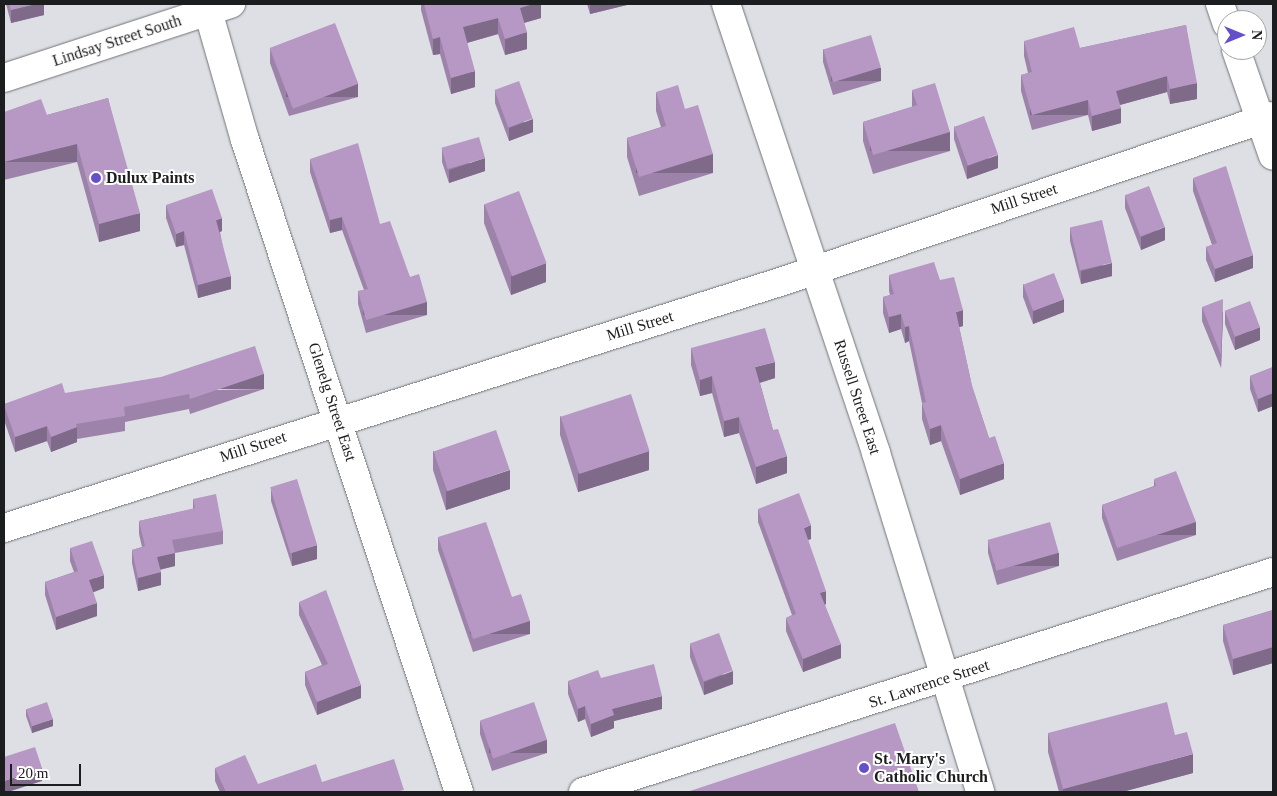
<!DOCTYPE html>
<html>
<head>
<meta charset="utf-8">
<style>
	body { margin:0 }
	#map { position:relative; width:1277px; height:796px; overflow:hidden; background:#dddfe4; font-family:Georgia,serif }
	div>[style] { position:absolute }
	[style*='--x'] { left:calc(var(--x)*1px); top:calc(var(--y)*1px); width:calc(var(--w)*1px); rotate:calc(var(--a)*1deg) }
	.roads { filter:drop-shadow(0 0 1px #717377) drop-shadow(0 0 1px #717377) }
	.minor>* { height:28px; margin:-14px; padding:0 14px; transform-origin:14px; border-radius:14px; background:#fff }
	.major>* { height:28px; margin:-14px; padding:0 14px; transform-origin:14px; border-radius:14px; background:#fff }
	.wall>* { inset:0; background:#9d83a9 }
	.shaded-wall>* { inset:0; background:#806a8a; transform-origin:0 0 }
	.building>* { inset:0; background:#b798c5; transform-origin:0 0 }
	.dots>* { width:14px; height:14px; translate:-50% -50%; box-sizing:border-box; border:2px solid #fff; border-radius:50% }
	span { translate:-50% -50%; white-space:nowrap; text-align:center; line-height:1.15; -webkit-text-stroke:4px #fff; paint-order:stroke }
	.street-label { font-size:16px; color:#1c1d1e }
	.poi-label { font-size:16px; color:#1c1d1e; font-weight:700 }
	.left { translate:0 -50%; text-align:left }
	.frame { position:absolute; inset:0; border:5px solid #1c1d1e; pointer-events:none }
	.north { position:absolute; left:1217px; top:10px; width:50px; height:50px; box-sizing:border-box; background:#fff; border:1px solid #a4a5a5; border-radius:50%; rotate:90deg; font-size:14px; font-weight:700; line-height:20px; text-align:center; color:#1c1d1e }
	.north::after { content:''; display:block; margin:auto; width:18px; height:22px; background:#6650c9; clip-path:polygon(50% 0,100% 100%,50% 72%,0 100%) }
	.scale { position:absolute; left:10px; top:764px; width:71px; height:22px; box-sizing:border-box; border:2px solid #1c1d1e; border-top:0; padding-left:6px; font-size:15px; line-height:18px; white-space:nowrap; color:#1c1d1e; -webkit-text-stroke:4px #fff; paint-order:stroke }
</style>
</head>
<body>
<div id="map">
	<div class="roads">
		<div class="minor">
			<i style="--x:206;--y:4;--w:141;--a:74"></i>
			<i style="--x:245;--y:140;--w:686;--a:71.83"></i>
			<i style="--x:726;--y:4;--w:473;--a:71.5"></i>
			<i style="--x:876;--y:453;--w:355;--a:72.9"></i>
			<i style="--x:1220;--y:4;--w:21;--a:71"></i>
			<i style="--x:1236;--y:50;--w:112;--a:70.8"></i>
			<i style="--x:4;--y:528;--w:814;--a:-17.59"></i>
			<i style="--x:780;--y:282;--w:520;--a:-18.61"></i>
			<i style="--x:583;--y:792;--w:724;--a:-17.68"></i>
		</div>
		<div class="major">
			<i style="--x:4;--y:78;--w:239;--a:-18.1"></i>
		</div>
	</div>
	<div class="wall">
		<i style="clip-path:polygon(6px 4px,44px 4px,44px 15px,11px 23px)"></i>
		<i style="clip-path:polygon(421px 4px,541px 4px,541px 18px,524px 23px,527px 49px,505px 55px,498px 34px,467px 43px,475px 87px,451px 94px,440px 54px,433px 55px,421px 10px)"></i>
		<i style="clip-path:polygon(587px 4px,631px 4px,590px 14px)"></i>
		<i style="clip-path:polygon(1186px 25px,1197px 99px,1170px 104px,1167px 92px,1120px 105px,1121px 123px,1092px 131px,1088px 115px,1032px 130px,1021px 91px,1021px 75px,1028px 73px,1024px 56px,1024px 41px,1080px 48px)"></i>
		<i style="clip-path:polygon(270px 49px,358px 97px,289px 116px,270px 63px)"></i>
		<i style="clip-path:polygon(823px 49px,881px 81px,833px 95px,823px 62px)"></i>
		<i style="clip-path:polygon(495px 90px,533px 132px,509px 141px,495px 103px)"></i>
		<i style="clip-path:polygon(912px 90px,950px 151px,873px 174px,863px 141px,863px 122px,912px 107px)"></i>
		<i style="clip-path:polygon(656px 92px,685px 109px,713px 173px,639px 196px,627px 157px,627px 138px,661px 127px,656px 111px)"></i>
		<i style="clip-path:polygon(108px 98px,140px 231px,99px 242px,77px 162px,4px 180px,4px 112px,47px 115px)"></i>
		<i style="clip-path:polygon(954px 126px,998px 168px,967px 179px,954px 139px)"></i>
		<i style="clip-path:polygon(442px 149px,485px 171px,449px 183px,442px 162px)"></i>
		<i style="clip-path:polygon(310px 159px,380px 224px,410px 277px,427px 315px,366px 333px,358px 304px,358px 291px,364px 290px,342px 230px,330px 233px,310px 172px)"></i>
		<i style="clip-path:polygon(1193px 178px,1253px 268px,1215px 282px,1206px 260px,1206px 247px,1212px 245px,1193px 191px)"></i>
		<i style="clip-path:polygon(1125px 195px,1165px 240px,1141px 250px,1125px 208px)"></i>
		<i style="clip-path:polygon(484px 204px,546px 282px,511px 295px,484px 223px)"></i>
		<i style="clip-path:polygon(166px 205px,222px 231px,220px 232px,231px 289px,198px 298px,184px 245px,176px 247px,166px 218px)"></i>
		<i style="clip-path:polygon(1070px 228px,1112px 276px,1081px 284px,1070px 241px)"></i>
		<i style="clip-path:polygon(889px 275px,940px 280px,963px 326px,959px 327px,972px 386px,989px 438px,1004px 479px,960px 495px,941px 441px,930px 445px,922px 419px,922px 403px,909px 341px,905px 343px,901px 329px,889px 333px,883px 313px,883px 297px,890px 295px,889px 291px)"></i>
		<i style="clip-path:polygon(1023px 284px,1064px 312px,1033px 324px,1023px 297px)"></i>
		<i style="clip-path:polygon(1202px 307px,1223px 312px,1221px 368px,1202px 321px)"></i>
		<i style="clip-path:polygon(1225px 311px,1260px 340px,1235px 350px,1225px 324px)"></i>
		<i style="clip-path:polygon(691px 348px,775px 378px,760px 383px,773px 430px,787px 473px,756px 484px,739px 433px,724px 437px,712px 393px,700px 396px,691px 365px)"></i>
		<i style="clip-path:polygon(1273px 367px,1273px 406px,1258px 412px,1250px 389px,1250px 376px)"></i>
		<i style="clip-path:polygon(264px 389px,190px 414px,189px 409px,125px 422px,125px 431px,77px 439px,77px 442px,51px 452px,47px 441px,15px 452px,4px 420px,4px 404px,65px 393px)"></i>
		<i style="clip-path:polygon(560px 416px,649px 470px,578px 492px,560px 435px)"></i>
		<i style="clip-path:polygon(433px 451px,510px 489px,446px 510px,433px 470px)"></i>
		<i style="clip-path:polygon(1272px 468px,1273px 468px,1273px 487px,1272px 482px)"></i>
		<i style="clip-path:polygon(1154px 479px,1196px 535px,1117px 561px,1102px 518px,1102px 505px,1154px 486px)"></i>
		<i style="clip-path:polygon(271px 488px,317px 559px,292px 566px,271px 501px)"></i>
		<i style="clip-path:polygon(193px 499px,223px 531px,223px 544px,175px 553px,175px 566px,160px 570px,161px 585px,138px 591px,132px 563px,132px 550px,142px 547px,139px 534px,139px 521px,193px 509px)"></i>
		<i style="clip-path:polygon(758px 509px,811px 539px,808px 540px,826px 604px,825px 605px,841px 658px,803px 672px,786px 631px,786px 618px,792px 615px,758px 522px)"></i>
		<i style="clip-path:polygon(438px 537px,530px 634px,473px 652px,438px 550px)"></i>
		<i style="clip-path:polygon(988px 540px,1059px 566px,997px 585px,988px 553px)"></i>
		<i style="clip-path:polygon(70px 548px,104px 588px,93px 592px,97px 616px,56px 630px,45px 595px,45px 582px,74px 572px,70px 561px)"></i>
		<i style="clip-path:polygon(299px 602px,361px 698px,317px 715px,305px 685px,305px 672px,322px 665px,299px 615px)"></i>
		<i style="clip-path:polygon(1273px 610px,1273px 663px,1233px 675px,1223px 641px,1223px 625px)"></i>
		<i style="clip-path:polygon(690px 644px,733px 684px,704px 695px,690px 657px)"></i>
		<i style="clip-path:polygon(601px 678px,662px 709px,614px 721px,614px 728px,591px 737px,585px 719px,578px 722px,568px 694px,568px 681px)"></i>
		<i style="clip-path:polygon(26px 709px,53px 726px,32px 733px,26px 716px)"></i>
		<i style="clip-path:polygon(480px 721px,547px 753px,492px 771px,480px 734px)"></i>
		<i style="clip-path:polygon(1048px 733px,1193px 773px,1122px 792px,1059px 792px,1048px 752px)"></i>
		<i style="clip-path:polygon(215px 768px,258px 784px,322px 782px,404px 792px,220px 792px,215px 781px)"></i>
	</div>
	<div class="shaded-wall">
		<i style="clip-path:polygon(36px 4px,44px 4px,44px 15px,11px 23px,11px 10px)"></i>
		<i style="clip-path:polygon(533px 4px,541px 4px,541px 18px,520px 24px,520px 8px)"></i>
		<i style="clip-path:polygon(590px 4px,631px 4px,590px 14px)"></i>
		<i style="clip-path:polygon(498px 18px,498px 34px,463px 44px,463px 27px)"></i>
		<i style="clip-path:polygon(527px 32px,527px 49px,505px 55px,505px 39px)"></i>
		<i style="clip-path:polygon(440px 37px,440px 54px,433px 55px,433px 39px)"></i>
		<i style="left:881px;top:68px;width:13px;height:50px;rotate:90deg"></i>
		<i style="clip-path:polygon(475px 71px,475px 87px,451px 94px,451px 78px)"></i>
		<i style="clip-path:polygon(1167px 76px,1167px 92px,1116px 106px,1116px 91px)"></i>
		<i style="clip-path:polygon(1197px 83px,1197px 99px,1170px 104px,1170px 89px)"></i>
		<i style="left:358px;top:84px;width:13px;height:72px;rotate:90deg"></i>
		<i style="left:1088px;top:100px;width:15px;height:58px;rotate:90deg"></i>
		<i style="clip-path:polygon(1121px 108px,1121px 123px,1092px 131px,1092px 116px)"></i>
		<i style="clip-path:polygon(533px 119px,533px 132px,509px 141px,509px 128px)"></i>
		<i style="left:950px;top:132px;width:19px;height:80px;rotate:90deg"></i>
		<i style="left:77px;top:144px;width:18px;height:75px;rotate:90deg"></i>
		<i style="left:713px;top:154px;width:19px;height:77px;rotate:90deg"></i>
		<i style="clip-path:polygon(998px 155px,998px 168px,967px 179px,967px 166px)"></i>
		<i style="clip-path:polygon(485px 158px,485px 171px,449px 183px,449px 170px)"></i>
		<i style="clip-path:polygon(140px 213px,140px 231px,99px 242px,99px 224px)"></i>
		<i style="clip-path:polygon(342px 217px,342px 230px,330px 233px,330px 220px)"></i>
		<i style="clip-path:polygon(222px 218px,222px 231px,216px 233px,216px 220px)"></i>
		<i style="clip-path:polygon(1165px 227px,1165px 240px,1141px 250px,1141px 237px)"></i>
		<i style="clip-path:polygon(184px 231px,184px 245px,176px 247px,176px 234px)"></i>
		<i style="clip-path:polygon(1253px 255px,1253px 268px,1215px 282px,1215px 269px)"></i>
		<i style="clip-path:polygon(546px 263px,546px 282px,511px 295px,511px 276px)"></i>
		<i style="clip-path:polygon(1112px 263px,1112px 276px,1081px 284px,1081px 271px)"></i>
		<i style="clip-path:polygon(231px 276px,231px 289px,198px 298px,198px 285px)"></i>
		<i style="clip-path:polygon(1064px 299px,1064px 312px,1033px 324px,1033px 311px)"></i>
		<i style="clip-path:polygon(1223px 299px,1223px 312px,1221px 368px,1221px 355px)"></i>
		<i style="left:427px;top:302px;width:13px;height:64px;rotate:90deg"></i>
		<i style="clip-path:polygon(963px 310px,963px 326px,956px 328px,956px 312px)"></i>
		<i style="clip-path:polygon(901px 314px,901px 329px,889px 333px,889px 317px)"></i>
		<i style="clip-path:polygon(909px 326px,909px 341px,905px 343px,905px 327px)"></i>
		<i style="clip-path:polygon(1260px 327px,1260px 340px,1235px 350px,1235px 337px)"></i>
		<i style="clip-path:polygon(775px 362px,775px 378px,755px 384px,755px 367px)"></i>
		<i style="left:264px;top:374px;width:15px;height:78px;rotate:90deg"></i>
		<i style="clip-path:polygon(712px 376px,712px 393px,700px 396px,700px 380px)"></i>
		<i style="clip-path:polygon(1273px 393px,1273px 406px,1258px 412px,1258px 399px)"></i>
		<i style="clip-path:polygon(739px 417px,739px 433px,724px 437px,724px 421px)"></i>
		<i style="clip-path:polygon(941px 425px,941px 441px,930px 445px,930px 429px)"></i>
		<i style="clip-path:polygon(47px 426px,47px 441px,15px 452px,15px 437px)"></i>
		<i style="clip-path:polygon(77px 427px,77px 442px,51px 452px,51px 437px)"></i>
		<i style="clip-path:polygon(649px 451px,649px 470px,578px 492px,578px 473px)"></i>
		<i style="clip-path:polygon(787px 456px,787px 473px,756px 484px,756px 467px)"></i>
		<i style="clip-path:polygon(1004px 463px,1004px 479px,960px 495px,960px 479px)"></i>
		<i style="clip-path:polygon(510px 470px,510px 489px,446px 510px,446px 491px)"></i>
		<i style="left:1196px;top:522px;width:13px;height:83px;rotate:90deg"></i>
		<i style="clip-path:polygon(811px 525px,811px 539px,804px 541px,804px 528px)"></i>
		<i style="clip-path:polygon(317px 545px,317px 559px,292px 566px,292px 553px)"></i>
		<i style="clip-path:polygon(175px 553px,175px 566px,157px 570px,157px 557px)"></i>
		<i style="left:1059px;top:553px;width:13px;height:65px;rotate:90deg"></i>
		<i style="clip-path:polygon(161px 572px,161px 585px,138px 591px,138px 578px)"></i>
		<i style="clip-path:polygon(104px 575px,104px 588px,89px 594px,89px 580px)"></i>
		<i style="clip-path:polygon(826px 591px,826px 604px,820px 606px,820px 593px)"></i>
		<i style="clip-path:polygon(97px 603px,97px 616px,56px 630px,56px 617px)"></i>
		<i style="left:530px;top:621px;width:13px;height:60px;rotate:90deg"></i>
		<i style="clip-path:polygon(841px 644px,841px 658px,803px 672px,803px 659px)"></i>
		<i style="clip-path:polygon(1273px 647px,1273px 663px,1233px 675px,1233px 659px)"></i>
		<i style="clip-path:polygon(733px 671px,733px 684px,704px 695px,704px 682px)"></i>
		<i style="clip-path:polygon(361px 685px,361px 698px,317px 715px,317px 702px)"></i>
		<i style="clip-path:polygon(662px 696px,662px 709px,614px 721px,614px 728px,591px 737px,591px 724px,612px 709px)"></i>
		<i style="clip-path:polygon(585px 706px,585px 719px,578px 722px,578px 709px)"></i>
		<i style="clip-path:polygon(53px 719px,53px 726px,32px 733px,32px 726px)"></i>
		<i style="left:547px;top:740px;width:13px;height:58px;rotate:90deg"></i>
		<i style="clip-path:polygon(1193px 754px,1193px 773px,1122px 792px,1063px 792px,1063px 789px)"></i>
		<i style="clip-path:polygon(42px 768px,42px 781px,8px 792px,4px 792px,4px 781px)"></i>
	</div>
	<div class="building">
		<i style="clip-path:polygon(9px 4px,36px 4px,11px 10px)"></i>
		<i style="clip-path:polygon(424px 4px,533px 4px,520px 8px,527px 32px,505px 39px,498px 18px,463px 27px,475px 71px,451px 78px,440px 37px,433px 39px)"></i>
		<i style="left:335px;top:23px;width:65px;height:70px;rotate:69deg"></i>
		<i style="clip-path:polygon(1186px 25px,1197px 83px,1170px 89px,1167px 76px,1116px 91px,1121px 108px,1092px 116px,1088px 100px,1032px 115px,1021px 75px,1032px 72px,1024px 41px,1074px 27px,1080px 48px)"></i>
		<i style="left:871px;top:35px;width:34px;height:50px;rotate:73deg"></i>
		<i style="left:519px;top:81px;width:40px;height:26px;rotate:70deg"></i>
		<i style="clip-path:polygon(935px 83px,950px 132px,873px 155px,863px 122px,917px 105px,912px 90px)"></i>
		<i style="clip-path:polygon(678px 85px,685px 109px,698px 105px,713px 154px,639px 177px,627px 138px,666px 126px,656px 92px)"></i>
		<i style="clip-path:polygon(108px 98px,140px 213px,99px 224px,77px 144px,4px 162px,4px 112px,41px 99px,47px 115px)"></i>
		<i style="left:984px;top:116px;width:41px;height:32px;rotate:70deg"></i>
		<i style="left:479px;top:137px;width:22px;height:39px;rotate:74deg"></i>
		<i style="clip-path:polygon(358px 143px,380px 224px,390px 221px,410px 277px,419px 274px,427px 302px,366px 320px,358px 291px,368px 289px,342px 217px,330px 220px,310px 159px)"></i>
		<i style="clip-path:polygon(1226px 166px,1253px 255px,1215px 269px,1206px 247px,1217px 243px,1193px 178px)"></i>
		<i style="left:1149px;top:186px;width:44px;height:26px;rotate:69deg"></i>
		<i style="clip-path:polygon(212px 189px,222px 218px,216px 220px,231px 276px,198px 285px,184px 231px,176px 234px,166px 205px)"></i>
		<i style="left:519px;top:191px;width:77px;height:37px;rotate:69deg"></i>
		<i style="left:1102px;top:220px;width:44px;height:33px;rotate:77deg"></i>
		<i style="clip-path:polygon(934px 262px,940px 280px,954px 277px,963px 310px,956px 312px,972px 386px,989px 438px,995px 436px,1004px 463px,960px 479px,941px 425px,930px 429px,922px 403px,926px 402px,909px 326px,905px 327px,901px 314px,889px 317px,883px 297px,894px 294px,889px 275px)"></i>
		<i style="left:1054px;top:273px;width:28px;height:33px;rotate:69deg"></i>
		<i style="clip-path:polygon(1223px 299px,1221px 355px,1202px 307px)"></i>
		<i style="left:1250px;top:301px;width:28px;height:27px;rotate:69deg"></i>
		<i style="clip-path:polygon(765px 328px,775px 362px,755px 367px,773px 430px,778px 429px,787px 456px,756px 467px,739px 417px,724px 421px,712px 376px,700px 380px,691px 348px)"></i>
		<i style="clip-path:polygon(255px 346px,264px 374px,190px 399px,189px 394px,124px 407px,125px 416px,76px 424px,77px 427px,51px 437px,47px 426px,15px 437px,4px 405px,4px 404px,62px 383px,65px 393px,161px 377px)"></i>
		<i style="clip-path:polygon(1273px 367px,1273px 393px,1258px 399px,1250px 376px)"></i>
		<i style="left:631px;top:394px;width:60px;height:74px;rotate:72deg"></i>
		<i style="left:496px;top:430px;width:42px;height:66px;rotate:71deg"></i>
		<i style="clip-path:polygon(1176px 471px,1196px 522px,1117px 548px,1102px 505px,1156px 486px,1154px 479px)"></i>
		<i style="left:297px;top:479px;width:69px;height:28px;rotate:73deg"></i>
		<i style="clip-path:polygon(799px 493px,811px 525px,804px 528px,826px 591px,820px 593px,841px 644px,803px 659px,786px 618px,796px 614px,758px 509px)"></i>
		<i style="clip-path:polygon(216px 494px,223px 531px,172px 540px,175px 553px,157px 557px,161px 572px,138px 578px,132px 550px,145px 546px,139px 521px,195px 508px,193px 499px)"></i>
		<i style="clip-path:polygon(486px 522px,512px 597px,521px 594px,530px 621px,473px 639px,438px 537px)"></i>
		<i style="left:1050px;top:522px;width:32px;height:65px;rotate:74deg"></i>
		<i style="clip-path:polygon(92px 541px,104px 575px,89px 580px,97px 603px,56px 617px,45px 582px,78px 571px,70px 548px)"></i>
		<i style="clip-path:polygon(326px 590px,361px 685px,317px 702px,305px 672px,328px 664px,299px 602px)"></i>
		<i style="clip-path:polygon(1273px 610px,1273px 647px,1233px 659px,1223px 625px)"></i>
		<i style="left:719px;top:633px;width:40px;height:31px;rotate:70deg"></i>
		<i style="clip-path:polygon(654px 664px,662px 696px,612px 709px,614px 715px,591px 724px,585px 706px,578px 709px,568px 681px,598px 670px,601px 678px)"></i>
		<i style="left:47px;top:702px;width:18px;height:22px;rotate:71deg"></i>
		<i style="left:534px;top:702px;width:40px;height:57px;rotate:71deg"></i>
		<i style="clip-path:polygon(1167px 702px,1175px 735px,1187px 732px,1193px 754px,1063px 789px,1048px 733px)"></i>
		<i style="clip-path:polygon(895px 723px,919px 792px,687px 792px)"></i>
		<i style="clip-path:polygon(35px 747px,42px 768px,4px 781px,4px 757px)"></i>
		<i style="clip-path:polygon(245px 755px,258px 784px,316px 764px,322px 782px,394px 759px,404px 790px,395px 792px,226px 792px,215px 768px)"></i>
	</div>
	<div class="dots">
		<i style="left:96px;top:178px;background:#6650c9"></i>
		<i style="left:864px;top:768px;background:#6650c9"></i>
	</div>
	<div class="street-label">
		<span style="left:117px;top:41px;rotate:-18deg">Lindsay Street South</span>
		<span style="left:1024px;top:199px;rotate:-18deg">Mill Street</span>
		<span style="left:640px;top:326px;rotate:-17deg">Mill Street</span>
		<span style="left:857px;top:397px;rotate:72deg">Russell Street East</span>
		<span style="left:332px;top:402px;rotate:72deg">Glenelg Street East</span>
		<span style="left:253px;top:447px;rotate:-18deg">Mill Street</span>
		<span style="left:929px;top:684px;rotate:-18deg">St. Lawrence Street</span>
	</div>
	<div class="poi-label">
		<span class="left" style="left:106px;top:178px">Dulux Paints</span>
		<span class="left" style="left:874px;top:768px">St. Mary's<br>Catholic Church</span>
	</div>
	<div class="frame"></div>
	<div class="north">N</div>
	<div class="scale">20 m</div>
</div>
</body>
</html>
